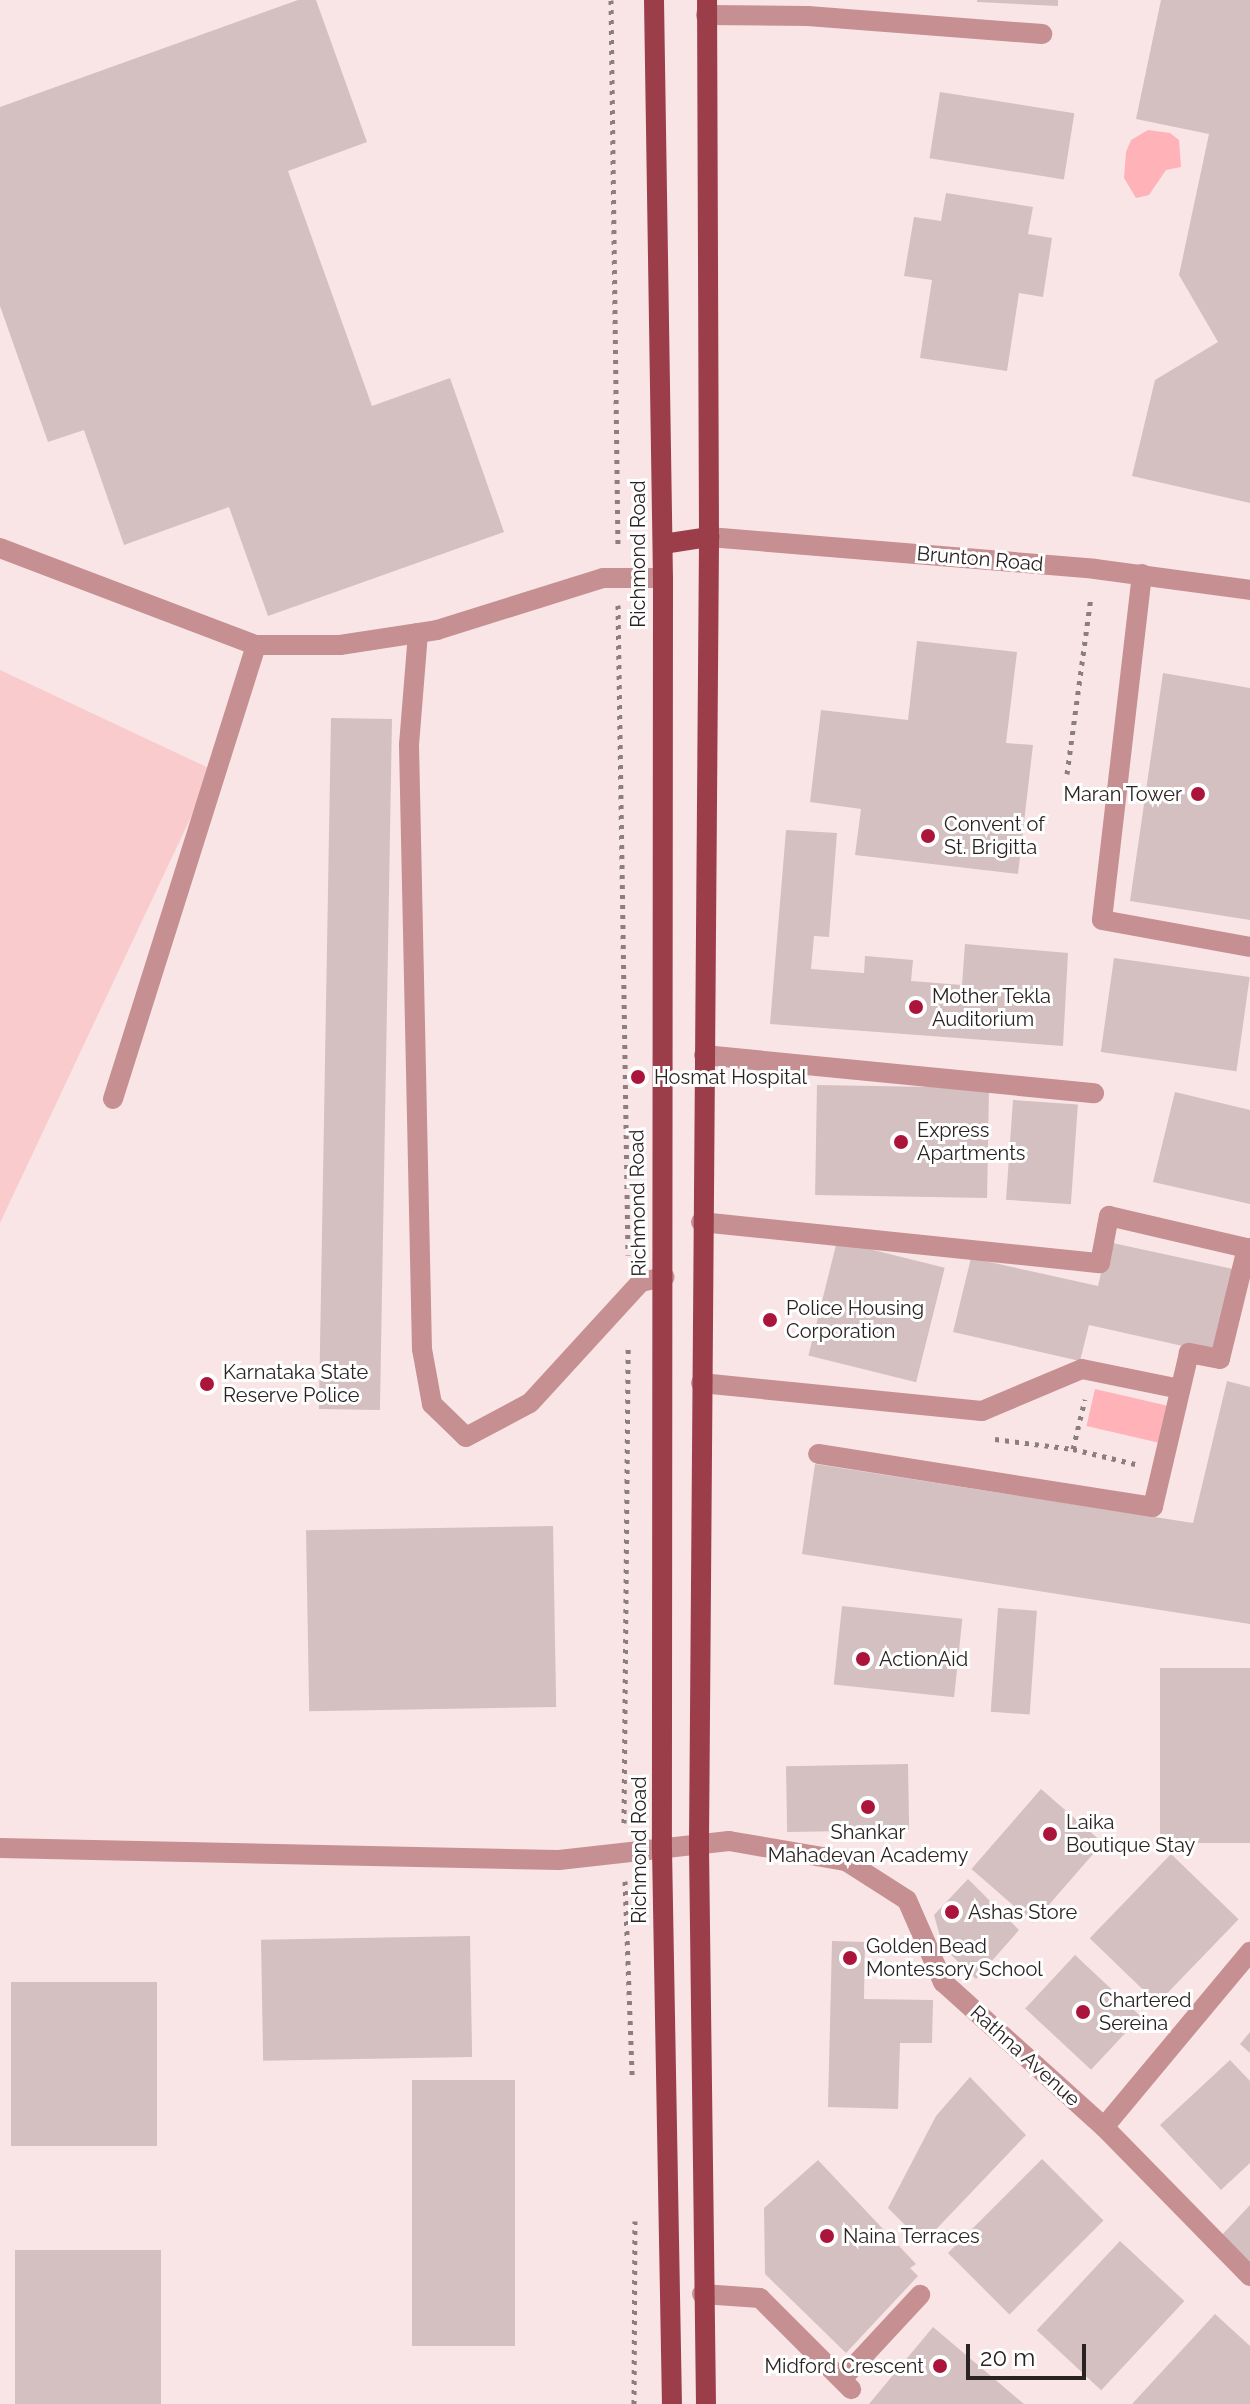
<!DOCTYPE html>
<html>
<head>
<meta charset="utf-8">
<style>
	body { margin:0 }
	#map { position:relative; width:1250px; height:2404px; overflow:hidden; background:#f9e5e5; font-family:Raleway,sans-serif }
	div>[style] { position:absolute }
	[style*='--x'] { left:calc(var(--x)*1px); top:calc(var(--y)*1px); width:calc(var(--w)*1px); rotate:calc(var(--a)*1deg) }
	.green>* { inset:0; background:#facbcd }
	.water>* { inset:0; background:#ffb3b8; transform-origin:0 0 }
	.building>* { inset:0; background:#d4c0c1; transform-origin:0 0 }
	.path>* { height:5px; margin-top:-2.5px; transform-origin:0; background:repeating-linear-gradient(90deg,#8c7e7e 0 4px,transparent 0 10px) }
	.minor>* { height:20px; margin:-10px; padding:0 10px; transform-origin:10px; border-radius:10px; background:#c68f92 }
	.major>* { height:20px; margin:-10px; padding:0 10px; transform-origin:10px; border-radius:10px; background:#9c3e4a }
	.dots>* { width:22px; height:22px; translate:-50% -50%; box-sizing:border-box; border:4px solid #fff; border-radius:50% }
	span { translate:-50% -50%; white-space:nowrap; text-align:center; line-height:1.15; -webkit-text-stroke:6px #fff; paint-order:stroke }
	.street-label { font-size:20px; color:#2a2223 }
	.poi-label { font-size:20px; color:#2a2223 }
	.right { translate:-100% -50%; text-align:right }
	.left { translate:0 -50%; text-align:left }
	.scale { position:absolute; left:966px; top:2344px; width:120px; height:36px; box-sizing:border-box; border:4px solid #2a2223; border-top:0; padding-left:10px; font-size:24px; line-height:28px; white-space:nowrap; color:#2a2223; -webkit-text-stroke:6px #fff; paint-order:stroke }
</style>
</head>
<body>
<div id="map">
	<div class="green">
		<i style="clip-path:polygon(0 670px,213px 770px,0 1223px)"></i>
	</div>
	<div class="water">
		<i style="clip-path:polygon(1148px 130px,1170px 133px,1179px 140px,1181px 167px,1166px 170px,1149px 195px,1136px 198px,1124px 178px,1126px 152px,1131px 140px)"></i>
		<i style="left:1095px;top:1389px;width:81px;height:38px;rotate:13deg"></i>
	</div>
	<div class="building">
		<i style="clip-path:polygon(298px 0,316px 0,367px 142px,288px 171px,372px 406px,450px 378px,504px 532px,268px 616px,229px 507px,124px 545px,84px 430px,48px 442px,0 306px,0 107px)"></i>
		<i style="clip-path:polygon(977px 0,1058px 0,1058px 6px,977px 2px)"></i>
		<i style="clip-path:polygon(1161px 0,1250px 0,1250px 503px,1132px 476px,1155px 380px,1218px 342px,1179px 275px,1209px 134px,1136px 119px)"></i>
		<i style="left:940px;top:92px;width:136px;height:67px;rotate:9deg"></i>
		<i style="clip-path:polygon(946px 193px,1033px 207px,1028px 234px,1052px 238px,1043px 297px,1019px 293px,1007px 371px,920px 358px,932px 280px,904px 276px,914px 217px,941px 221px)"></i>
		<i style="clip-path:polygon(917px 641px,1017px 652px,1006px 743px,1033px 745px,1018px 874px,855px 855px,861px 809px,810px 802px,821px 710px,908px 720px)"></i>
		<i style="clip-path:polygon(1163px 673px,1250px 688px,1250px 920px,1130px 901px)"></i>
		<i style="left:331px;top:718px;width:61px;height:691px;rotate:1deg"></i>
		<i style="clip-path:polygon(786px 830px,837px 833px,829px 937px,814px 936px,811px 969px,864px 973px,865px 956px,913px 960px,911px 981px,962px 985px,965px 944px,1068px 953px,1063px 1046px,770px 1024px)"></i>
		<i style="left:1114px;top:958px;width:137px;height:95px;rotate:8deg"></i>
		<i style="left:817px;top:1085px;width:172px;height:110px;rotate:1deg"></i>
		<i style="clip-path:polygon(1175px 1092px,1250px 1110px,1250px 1204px,1153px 1182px)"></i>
		<i style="left:1013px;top:1100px;width:65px;height:100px;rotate:4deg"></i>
		<i style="left:837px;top:1241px;width:111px;height:118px;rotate:14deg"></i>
		<i style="clip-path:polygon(1108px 1242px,1233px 1269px,1214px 1353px,1089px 1325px,1080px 1361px,953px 1332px,971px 1258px,1098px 1286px)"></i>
		<i style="clip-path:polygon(1227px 1381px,1250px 1387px,1250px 1624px,802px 1554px,815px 1464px,1193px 1523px)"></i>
		<i style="left:553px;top:1526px;width:181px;height:247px;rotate:89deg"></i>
		<i style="left:842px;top:1606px;width:121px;height:79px;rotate:6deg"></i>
		<i style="left:998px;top:1608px;width:39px;height:104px;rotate:4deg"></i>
		<i style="left:1250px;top:1668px;width:175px;height:90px;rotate:90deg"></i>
		<i style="left:908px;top:1764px;width:66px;height:122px;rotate:89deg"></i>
		<i style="left:1041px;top:1789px;width:82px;height:106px;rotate:41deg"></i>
		<i style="left:1171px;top:1854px;width:94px;height:117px;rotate:44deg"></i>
		<i style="clip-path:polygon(968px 1879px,1019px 1930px,976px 1979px,943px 1947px,934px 1915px)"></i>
		<i style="left:470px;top:1936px;width:121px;height:209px;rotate:89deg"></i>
		<i style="clip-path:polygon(832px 1941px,865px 1942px,864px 1999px,933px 2000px,932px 2043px,900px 2043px,898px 2109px,828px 2107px)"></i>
		<i style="left:1075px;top:1955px;width:90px;height:73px;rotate:43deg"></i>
		<i style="left:11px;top:1982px;width:146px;height:164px"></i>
		<i style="clip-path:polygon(1250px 2032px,1250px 2053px,1240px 2044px)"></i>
		<i style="clip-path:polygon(1230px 2060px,1250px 2081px,1250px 2163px,1221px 2190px,1160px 2125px)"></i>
		<i style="clip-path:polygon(970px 2077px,1026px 2135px,923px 2243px,888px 2208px,936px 2116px)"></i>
		<i style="left:412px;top:2080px;width:103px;height:266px"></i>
		<i style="left:1042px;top:2159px;width:87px;height:133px;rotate:45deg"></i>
		<i style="clip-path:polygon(818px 2160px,916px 2264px,910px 2268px,918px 2276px,846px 2353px,765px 2274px,764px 2208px)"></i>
		<i style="clip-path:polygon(1250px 2205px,1250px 2262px,1221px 2236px)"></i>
		<i style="left:1120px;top:2241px;width:88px;height:122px;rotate:43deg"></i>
		<i style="left:15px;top:2250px;width:146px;height:154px"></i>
		<i style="clip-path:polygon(1215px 2314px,1250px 2346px,1250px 2404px,1132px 2404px)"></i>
		<i style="clip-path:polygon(933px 2327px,1024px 2404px,869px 2404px)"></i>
	</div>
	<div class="path">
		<i style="--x:611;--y:0;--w:547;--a:89.27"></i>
		<i style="--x:618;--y:605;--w:650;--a:89.12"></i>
		<i style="--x:1067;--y:774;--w:179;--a:-82.3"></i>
		<i style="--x:995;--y:1439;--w:79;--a:7.3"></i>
		<i style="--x:1073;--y:1449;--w:64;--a:13.6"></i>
		<i style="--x:1073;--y:1449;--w:51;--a:-76.5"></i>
		<i style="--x:624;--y:1823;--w:474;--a:-89.5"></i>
		<i style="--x:625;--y:1881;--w:194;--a:87.9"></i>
		<i style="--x:634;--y:2404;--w:183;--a:-89.7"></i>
	</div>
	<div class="minor">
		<i style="--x:706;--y:15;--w:102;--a:0.6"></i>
		<i style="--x:808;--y:16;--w:235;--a:4.4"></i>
		<i style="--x:709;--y:537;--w:387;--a:4.7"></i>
		<i style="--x:1095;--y:569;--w:156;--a:7.7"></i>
		<i style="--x:0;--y:548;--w:274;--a:20.8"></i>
		<i style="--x:256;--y:645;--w:84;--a:0"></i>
		<i style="--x:340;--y:645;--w:98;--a:-8.8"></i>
		<i style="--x:437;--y:630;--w:174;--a:-17.4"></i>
		<i style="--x:603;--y:578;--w:60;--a:0"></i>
		<i style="--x:1142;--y:574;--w:348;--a:96.6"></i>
		<i style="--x:1102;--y:920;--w:150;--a:10.3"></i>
		<i style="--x:418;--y:633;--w:112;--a:94.6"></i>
		<i style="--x:409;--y:745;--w:604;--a:88.77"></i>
		<i style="--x:422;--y:1349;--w:56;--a:79.7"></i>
		<i style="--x:432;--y:1404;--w:47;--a:44.1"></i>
		<i style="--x:466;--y:1437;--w:72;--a:-28"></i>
		<i style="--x:530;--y:1403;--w:164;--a:-47.5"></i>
		<i style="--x:641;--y:1282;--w:24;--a:-12"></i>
		<i style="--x:704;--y:1055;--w:392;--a:5.6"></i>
		<i style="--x:113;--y:1099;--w:476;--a:-72.5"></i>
		<i style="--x:701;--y:1222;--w:401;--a:5.9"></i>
		<i style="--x:1100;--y:1263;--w:48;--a:-79.2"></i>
		<i style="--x:1109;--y:1216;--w:142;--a:13.1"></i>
		<i style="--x:1247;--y:1248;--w:114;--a:103.7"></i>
		<i style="--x:1220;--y:1359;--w:32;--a:-169"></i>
		<i style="--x:1189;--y:1353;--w:158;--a:103.2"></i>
		<i style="--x:1153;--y:1507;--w:339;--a:-171"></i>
		<i style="--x:701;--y:1383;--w:282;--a:5.7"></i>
		<i style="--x:982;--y:1411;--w:108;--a:-22.8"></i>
		<i style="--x:1082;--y:1369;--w:100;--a:11.5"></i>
		<i style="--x:0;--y:1848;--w:559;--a:1.23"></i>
		<i style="--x:559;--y:1860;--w:171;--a:-6.4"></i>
		<i style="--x:729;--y:1841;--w:119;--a:9.7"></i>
		<i style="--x:846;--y:1861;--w:72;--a:32.6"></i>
		<i style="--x:907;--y:1900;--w:90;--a:66.3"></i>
		<i style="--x:943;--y:1982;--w:217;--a:42"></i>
		<i style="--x:1104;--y:2127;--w:209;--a:45.6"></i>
		<i style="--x:1104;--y:2127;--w:228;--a:-50.2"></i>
		<i style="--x:702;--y:2294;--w:58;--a:3.9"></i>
		<i style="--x:760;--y:2298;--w:129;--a:45"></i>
		<i style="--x:842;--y:2379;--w:115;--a:-47.1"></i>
	</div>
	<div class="major">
		<i style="--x:654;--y:0;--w:578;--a:89.11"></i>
		<i style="--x:663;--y:578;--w:1272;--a:90.05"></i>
		<i style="--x:662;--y:1850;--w:554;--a:88.97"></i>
		<i style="--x:663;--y:544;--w:47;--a:-8.7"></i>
		<i style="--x:706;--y:2404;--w:560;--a:-90.72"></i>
		<i style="--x:699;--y:1844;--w:1307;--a:-89.56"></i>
		<i style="--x:709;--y:537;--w:537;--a:-90.21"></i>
	</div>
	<div class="dots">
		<i style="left:1198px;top:794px;background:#ab153b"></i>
		<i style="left:928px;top:836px;background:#ab153b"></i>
		<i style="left:916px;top:1007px;background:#ab153b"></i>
		<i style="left:638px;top:1077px;background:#ab153b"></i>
		<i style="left:901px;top:1142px;background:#ab153b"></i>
		<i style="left:770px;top:1320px;background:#ab153b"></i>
		<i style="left:207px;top:1384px;background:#ab153b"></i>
		<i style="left:863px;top:1659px;background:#ab153b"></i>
		<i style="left:868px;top:1807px;background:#ab153b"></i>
		<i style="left:1050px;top:1834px;background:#ab153b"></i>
		<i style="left:952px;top:1912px;background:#ab153b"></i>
		<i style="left:850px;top:1958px;background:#ab153b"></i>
		<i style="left:1083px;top:2012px;background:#ab153b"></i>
		<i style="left:827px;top:2236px;background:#ab153b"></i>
		<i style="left:940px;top:2366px;background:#ab153b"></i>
	</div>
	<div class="street-label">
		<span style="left:638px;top:554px;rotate:-90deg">Richmond Road</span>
		<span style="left:980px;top:559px;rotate:5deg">Brunton Road</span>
		<span style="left:638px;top:1203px;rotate:-91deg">Richmond Road</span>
		<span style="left:639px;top:1850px;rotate:-90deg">Richmond Road</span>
		<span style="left:1025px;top:2056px;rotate:42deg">Rathna Avenue</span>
	</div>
	<div class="poi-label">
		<span class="right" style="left:1182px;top:794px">Maran Tower</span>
		<span class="left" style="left:944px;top:836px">Convent of<br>St. Brigitta</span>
		<span class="left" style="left:932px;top:1008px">Mother Tekla<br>Auditorium</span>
		<span class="left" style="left:654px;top:1077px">Hosmat Hospital</span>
		<span class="left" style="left:917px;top:1142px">Express<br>Apartments</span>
		<span class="left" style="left:786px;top:1320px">Police Housing<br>Corporation</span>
		<span class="left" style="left:223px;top:1384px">Karnataka State<br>Reserve Police</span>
		<span class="left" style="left:879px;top:1659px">ActionAid</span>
		<span class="left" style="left:1066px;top:1834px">Laika<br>Boutique Stay</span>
		<span style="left:868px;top:1844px">Shankar<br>Mahadevan Academy</span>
		<span class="left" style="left:968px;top:1912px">Ashas Store</span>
		<span class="left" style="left:866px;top:1958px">Golden Bead<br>Montessory School</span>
		<span class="left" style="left:1099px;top:2012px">Chartered<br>Sereina</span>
		<span class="left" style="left:843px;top:2236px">Naina Terraces</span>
		<span class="right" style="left:924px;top:2366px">Midford Crescent</span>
	</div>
	<div class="scale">20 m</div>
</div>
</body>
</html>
